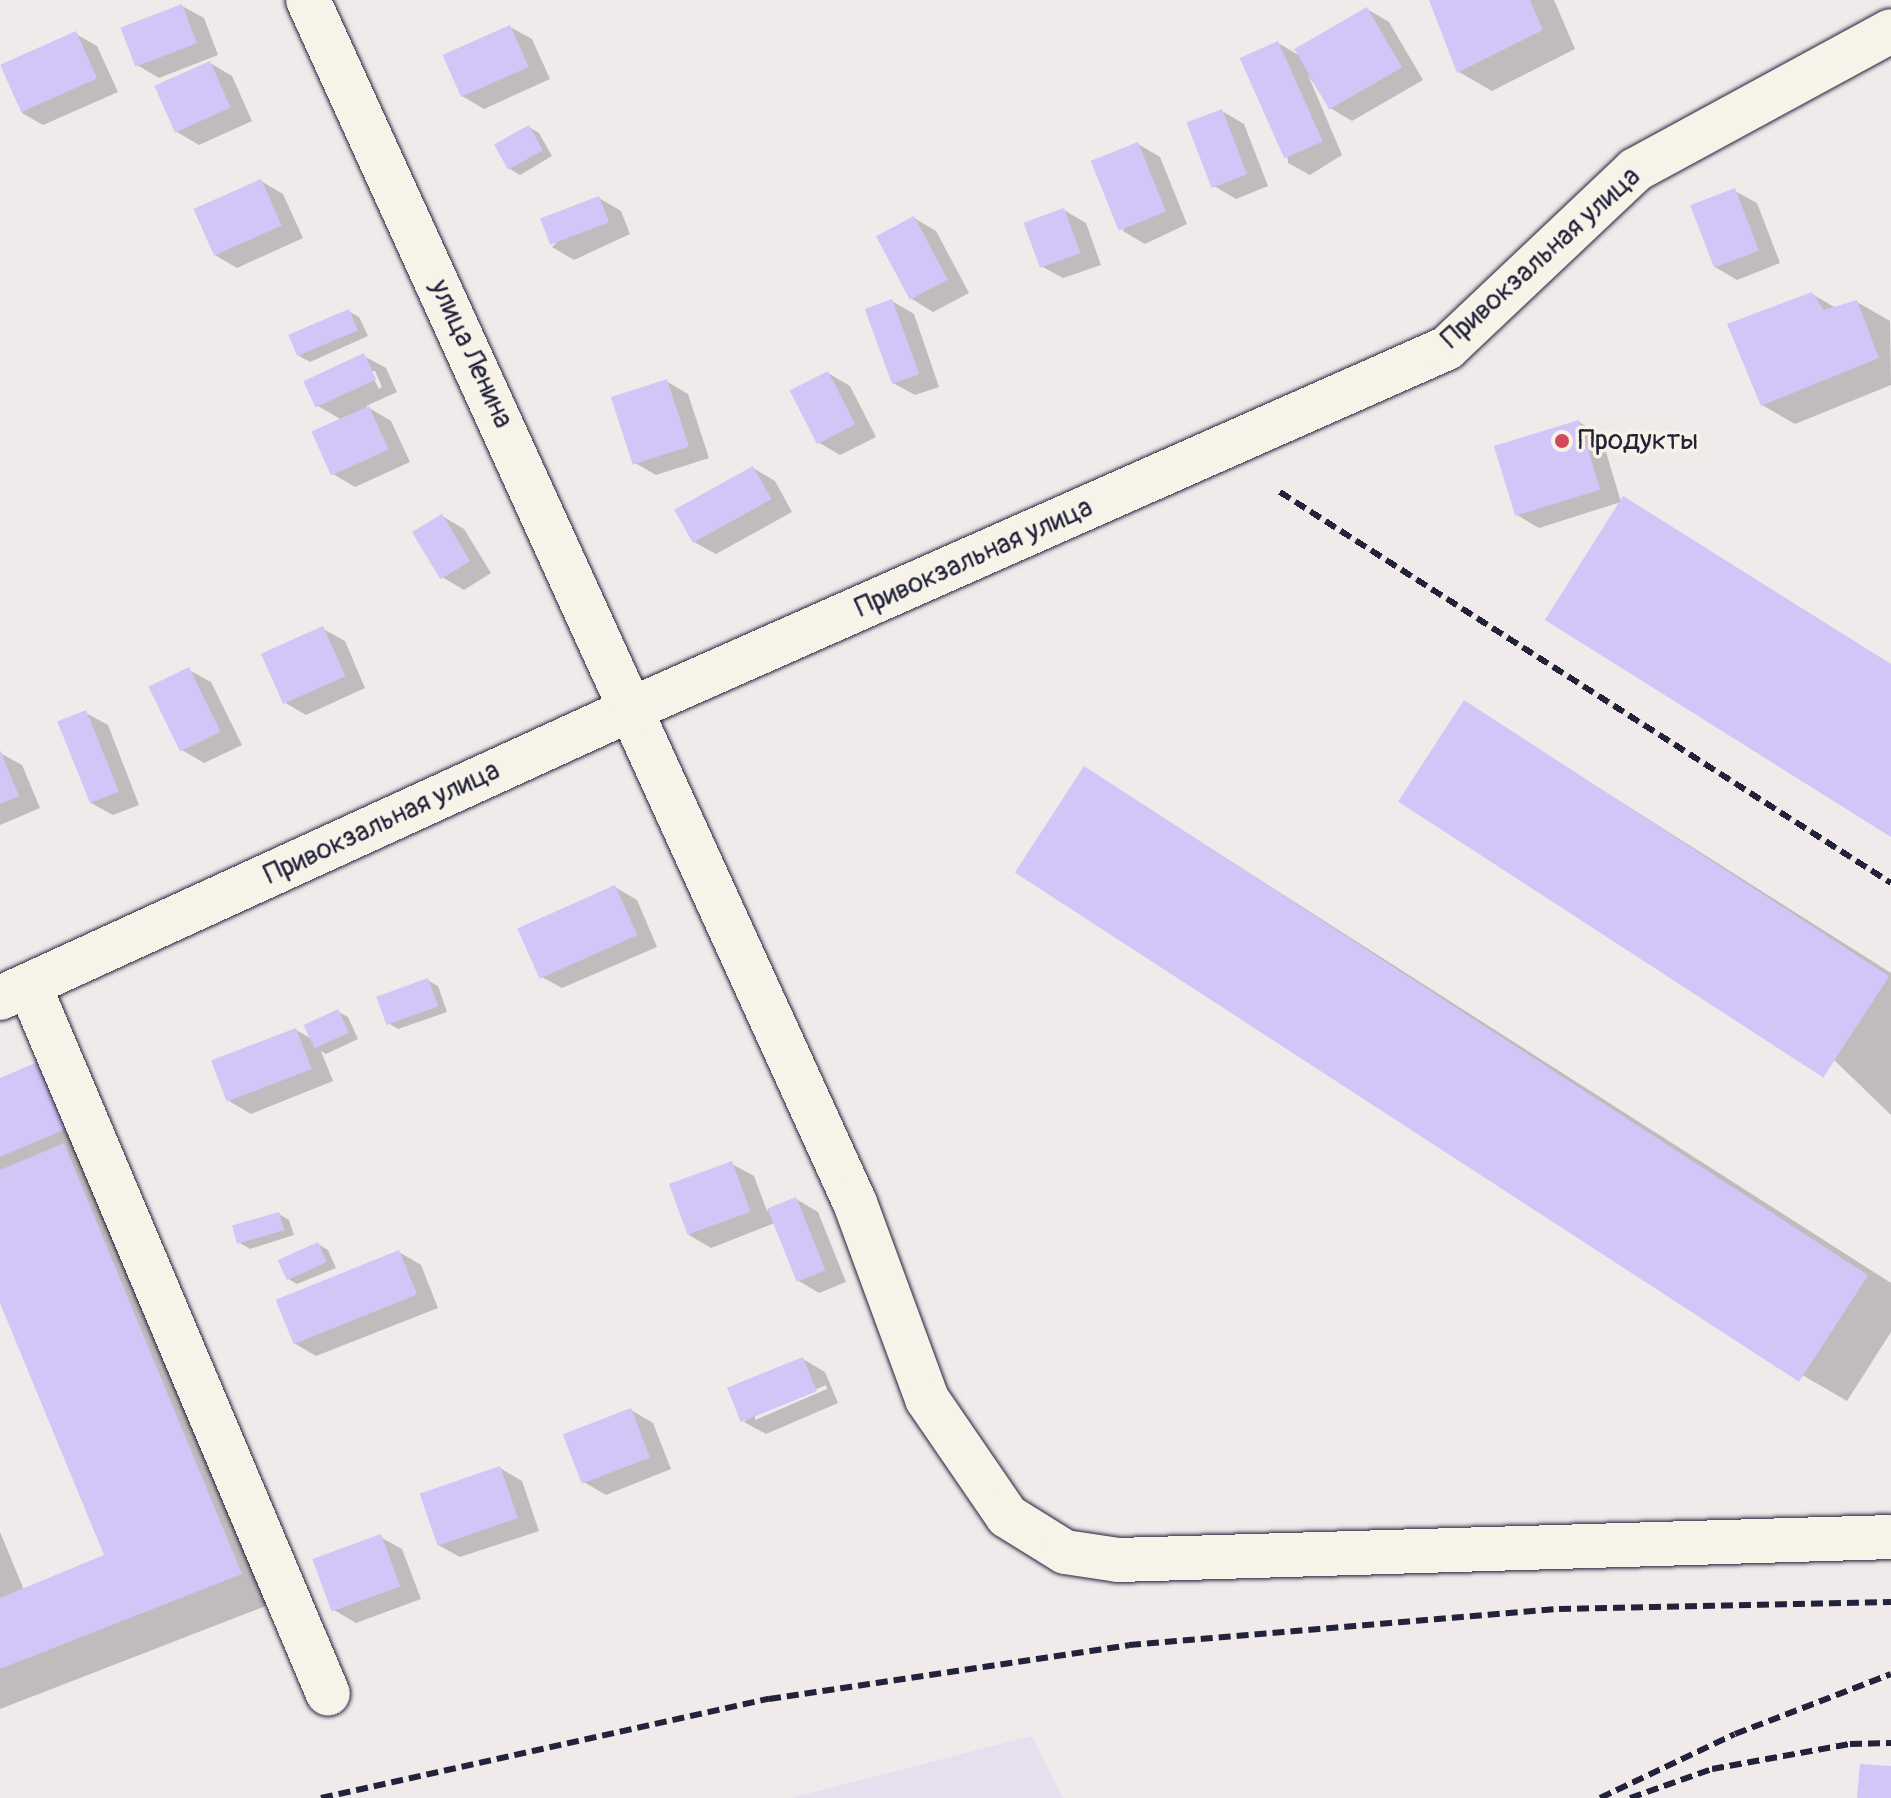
<!DOCTYPE html>
<html>
<head>
<meta charset="utf-8">
<style>
	body { margin:0 }
	#map { position:relative; width:1891px; height:1798px; overflow:hidden; background:#f0eaeb; font-family:Pangolin,sans-serif }
	div>[style] { position:absolute }
	[style*='--x'] { left:calc(var(--x)*1px); top:calc(var(--y)*1px); width:calc(var(--w)*1px); rotate:calc(var(--a)*1deg) }
	.built>* { inset:0; background:#e7dfef }
	.shadow>* { inset:0; background:#0003 }
	.building>* { inset:0; background:#d2c5f7; transform-origin:0 0 }
	.roads { filter:drop-shadow(0 0 2px #22223b) drop-shadow(0 0 2px #22223b) }
	.minor>* { height:44px; margin:-22px; padding:0 22px; transform-origin:22px; border-radius:22px; background:#f7f3e8 }
	.rail>* { height:6px; margin-top:-3px; transform-origin:0; background:repeating-linear-gradient(90deg,#22223b 0 12px,transparent 0 18px) }
	.dots>* { width:22px; height:22px; translate:-50% -50%; box-sizing:border-box; border:4px solid #f7f3e8; border-radius:50% }
	span { translate:-50% -50%; white-space:nowrap; text-align:center; line-height:1.15; -webkit-text-stroke:7px #f7f3e8; paint-order:stroke }
	.street-label { font-size:28px; color:#22223b }
	.poi-label { font-size:28px; color:#22223b }
	.left { translate:0 -50%; text-align:left }
</style>
</head>
<body>
<div id="map">
	<div class="built">
		<i style="clip-path:polygon(1032px 1736px,1063px 1798px,791px 1798px)"></i>
	</div>
	<div class="shadow">
		<i style="clip-path:polygon(1431px 0,1554px 0,1575px 49px,1492px 91px,1459px 72px)"></i>
		<i style="clip-path:polygon(182px 6px,204px 18px,218px 55px,159px 78px,137px 65px)"></i>
		<i style="clip-path:polygon(1367px 9px,1389px 22px,1423px 80px,1352px 121px,1330px 108px,1308px 75px,1342px 155px,1310px 175px,1288px 163px,1278px 43px,1300px 56px)"></i>
		<i style="clip-path:polygon(510px 27px,532px 39px,550px 79px,484px 109px,462px 96px)"></i>
		<i style="clip-path:polygon(76px 34px,97px 46px,118px 92px,43px 125px,22px 113px)"></i>
		<i style="clip-path:polygon(210px 63px,232px 76px,252px 121px,199px 145px,177px 132px)"></i>
		<i style="clip-path:polygon(1222px 111px,1244px 124px,1268px 186px,1236px 199px,1214px 186px)"></i>
		<i style="clip-path:polygon(529px 127px,539px 133px,552px 156px,520px 175px,510px 169px)"></i>
		<i style="clip-path:polygon(1138px 144px,1160px 157px,1187px 224px,1145px 244px,1123px 231px)"></i>
		<i style="clip-path:polygon(261px 181px,283px 194px,303px 238px,237px 268px,215px 255px)"></i>
		<i style="clip-path:polygon(1735px 191px,1757px 203px,1780px 263px,1737px 280px,1715px 267px)"></i>
		<i style="clip-path:polygon(599px 198px,621px 211px,630px 234px,574px 260px,552px 247px)"></i>
		<i style="clip-path:polygon(1064px 210px,1086px 223px,1101px 265px,1063px 278px,1041px 266px)"></i>
		<i style="clip-path:polygon(914px 218px,936px 231px,969px 293px,933px 312px,912px 299px)"></i>
		<i style="clip-path:polygon(1812px 294px,1836px 308px,1857px 302px,1890px 321px,1891px 385px,1795px 424px,1762px 405px)"></i>
		<i style="clip-path:polygon(892px 301px,914px 314px,939px 387px,915px 395px,893px 383px)"></i>
		<i style="clip-path:polygon(348px 311px,359px 317px,368px 336px,310px 362px,299px 356px)"></i>
		<i style="clip-path:polygon(evenodd,364px 356px,386px 368px,397px 392px,366px 406px,391px 421px,410px 462px,355px 487px,333px 474px,342px 420px,318px 406px,364px 356px,370px 371px,375px 371px,382px 387px,379px 389px,370px 371px)"></i>
		<i style="clip-path:polygon(828px 373px,850px 386px,876px 437px,840px 455px,818px 442px)"></i>
		<i style="clip-path:polygon(666px 381px,688px 394px,709px 458px,656px 475px,635px 463px)"></i>
		<i style="clip-path:polygon(1579px 422px,1601px 435px,1621px 502px,1539px 528px,1517px 515px)"></i>
		<i style="clip-path:polygon(753px 468px,775px 481px,792px 512px,716px 554px,694px 542px)"></i>
		<i style="clip-path:polygon(442px 516px,464px 529px,491px 573px,464px 590px,442px 577px)"></i>
		<i style="clip-path:polygon(323px 629px,345px 641px,365px 688px,306px 715px,284px 702px)"></i>
		<i style="clip-path:polygon(189px 670px,211px 682px,242px 745px,204px 763px,182px 750px)"></i>
		<i style="clip-path:polygon(1465px 703px,1891px 973px,1891px 1115px)"></i>
		<i style="clip-path:polygon(86px 713px,108px 725px,139px 805px,113px 815px,91px 803px)"></i>
		<i style="clip-path:polygon(0 753px,22px 765px,40px 808px,0 825px)"></i>
		<i style="clip-path:polygon(1085px 768px,1891px 1283px,1891px 1332px,1847px 1401px,1804px 1376px)"></i>
		<i style="clip-path:polygon(615px 887px,637px 900px,657px 947px,562px 988px,540px 976px)"></i>
		<i style="clip-path:polygon(427px 980px,438px 986px,447px 1012px,398px 1029px,388px 1023px)"></i>
		<i style="clip-path:polygon(337px 1011px,348px 1017px,358px 1039px,326px 1054px,321px 1051px,333px 1081px,251px 1114px,229px 1101px,296px 1030px,312px 1039px)"></i>
		<i style="clip-path:polygon(40px 1063px,284px 1599px,0 1709px,0 1532px,24px 1590px,106px 1556px,0 1298px,0 1080px)"></i>
		<i style="clip-path:polygon(732px 1164px,754px 1176px,767px 1211px,796px 1199px,818px 1212px,846px 1282px,819px 1293px,797px 1280px,775px 1223px,711px 1248px,689px 1235px)"></i>
		<i style="clip-path:polygon(279px 1214px,289px 1220px,294px 1235px,250px 1249px,240px 1243px)"></i>
		<i style="clip-path:polygon(318px 1244px,328px 1250px,336px 1268px,297px 1284px,287px 1278px)"></i>
		<i style="clip-path:polygon(399px 1252px,421px 1265px,438px 1308px,316px 1356px,294px 1343px)"></i>
		<i style="clip-path:polygon(evenodd,803px 1359px,825px 1372px,838px 1403px,766px 1434px,744px 1422px,803px 1359px,826px 1385px,827px 1389px,755px 1420px,755px 1415px,826px 1385px)"></i>
		<i style="clip-path:polygon(631px 1410px,653px 1423px,671px 1469px,606px 1495px,584px 1482px)"></i>
		<i style="clip-path:polygon(500px 1468px,522px 1481px,539px 1531px,460px 1557px,438px 1545px)"></i>
		<i style="clip-path:polygon(380px 1537px,402px 1549px,421px 1599px,356px 1623px,334px 1610px)"></i>
	</div>
	<div class="building">
		<i style="clip-path:polygon(1429px 0,1530px 0,1543px 30px,1457px 73px)"></i>
		<i style="left:182px;top:4px;width:42px;height:66px;rotate:69deg"></i>
		<i style="left:1367px;top:7px;width:70px;height:84px;rotate:60deg"></i>
		<i style="left:510px;top:25px;width:46px;height:74px;rotate:66deg"></i>
		<i style="left:76px;top:31px;width:52px;height:83px;rotate:66deg"></i>
		<i style="left:1278px;top:41px;width:110px;height:42px;rotate:66deg"></i>
		<i style="left:210px;top:61px;width:51px;height:61px;rotate:66deg"></i>
		<i style="left:1222px;top:109px;width:70px;height:38px;rotate:69deg"></i>
		<i style="left:529px;top:125px;width:29px;height:40px;rotate:61deg"></i>
		<i style="left:1138px;top:142px;width:75px;height:51px;rotate:68deg"></i>
		<i style="left:261px;top:179px;width:51px;height:74px;rotate:66deg"></i>
		<i style="left:1735px;top:188px;width:67px;height:48px;rotate:69deg"></i>
		<i style="left:599px;top:196px;width:28px;height:63px;rotate:69deg"></i>
		<i style="left:1064px;top:208px;width:48px;height:43px;rotate:70deg"></i>
		<i style="left:914px;top:216px;width:72px;height:43px;rotate:62deg"></i>
		<i style="clip-path:polygon(1812px 292px,1824px 310px,1857px 300px,1879px 358px,1761px 406px,1727px 324px)"></i>
		<i style="left:892px;top:299px;width:80px;height:29px;rotate:70deg"></i>
		<i style="left:349px;top:309px;width:23px;height:66px;rotate:67deg"></i>
		<i style="left:364px;top:353px;width:29px;height:67px;rotate:65deg"></i>
		<i style="left:828px;top:371px;width:60px;height:43px;rotate:63deg"></i>
		<i style="left:667px;top:379px;width:71px;height:59px;rotate:72deg"></i>
		<i style="left:369px;top:406px;width:48px;height:63px;rotate:66deg"></i>
		<i style="left:1579px;top:420px;width:73px;height:89px;rotate:73deg"></i>
		<i style="left:753px;top:466px;width:38px;height:90px;rotate:61deg"></i>
		<i style="clip-path:polygon(1623px 496px,1891px 664px,1891px 837px,1545px 620px)"></i>
		<i style="left:442px;top:514px;width:55px;height:35px;rotate:59deg"></i>
		<i style="left:323px;top:626px;width:55px;height:68px;rotate:66deg"></i>
		<i style="left:189px;top:667px;width:72px;height:45px;rotate:64deg"></i>
		<i style="left:1464px;top:700px;width:507px;height:121px;rotate:33deg"></i>
		<i style="left:86px;top:710px;width:88px;height:31px;rotate:68deg"></i>
		<i style="clip-path:polygon(0 750px,19px 796px,0 804px)"></i>
		<i style="left:1084px;top:766px;width:935px;height:127px;rotate:33deg"></i>
		<i style="left:615px;top:885px;width:55px;height:107px;rotate:66deg"></i>
		<i style="left:428px;top:978px;width:30px;height:55px;rotate:70deg"></i>
		<i style="left:338px;top:1009px;width:26px;height:38px;rotate:65deg"></i>
		<i style="left:296px;top:1028px;width:44px;height:91px;rotate:69deg"></i>
		<i style="clip-path:polygon(40px 1061px,68px 1128px,0 1157px,0 1078px)"></i>
		<i style="clip-path:polygon(64px 1143px,242px 1574px,0 1669px,0 1598px,104px 1555px,0 1303px,0 1170px)"></i>
		<i style="left:732px;top:1161px;width:54px;height:67px;rotate:70deg"></i>
		<i style="left:796px;top:1197px;width:79px;height:31px;rotate:68deg"></i>
		<i style="left:279px;top:1212px;width:19px;height:49px;rotate:74deg"></i>
		<i style="left:318px;top:1242px;width:22px;height:44px;rotate:66deg"></i>
		<i style="left:399px;top:1250px;width:48px;height:133px;rotate:68deg"></i>
		<i style="left:803px;top:1357px;width:37px;height:82px;rotate:68deg"></i>
		<i style="left:631px;top:1408px;width:53px;height:73px;rotate:69deg"></i>
		<i style="left:500px;top:1466px;width:55px;height:85px;rotate:71deg"></i>
		<i style="left:381px;top:1534px;width:56px;height:73px;rotate:70deg"></i>
		<i style="clip-path:polygon(1860px 1764px,1891px 1766px,1891px 1798px,1857px 1798px)"></i>
	</div>
	<div class="roads">
		<div class="minor">
			<i style="--x:308;--y:0;--w:1322;--a:65.55"></i>
			<i style="--x:855;--y:1203;--w:209;--a:69.8"></i>
			<i style="--x:927;--y:1399;--w:142;--a:55.6"></i>
			<i style="--x:1007;--y:1516;--w:68;--a:31.8"></i>
			<i style="--x:1065;--y:1552;--w:54;--a:8.6"></i>
			<i style="--x:1118;--y:1560;--w:773;--a:-1.7"></i>
			<i style="--x:29;--y:985;--w:769;--a:67.13"></i>
			<i style="--x:0;--y:998;--w:697;--a:-24.58"></i>
			<i style="--x:634;--y:708;--w:889;--a:-23.88"></i>
			<i style="--x:1447;--y:348;--w:259;--a:-43.4"></i>
			<i style="--x:1635;--y:170;--w:291;--a:-28.5"></i>
		</div>
	</div>
	<div class="rail">
		<i style="--x:1280;--y:492;--w:725;--a:32.62"></i>
		<i style="--x:321;--y:1798;--w:459;--a:-12.5"></i>
		<i style="--x:769;--y:1699;--w:364;--a:-8.5"></i>
		<i style="--x:1129;--y:1645;--w:432;--a:-4.8"></i>
		<i style="--x:1559;--y:1609;--w:332;--a:-1.2"></i>
		<i style="--x:1600;--y:1798;--w:149;--a:-25.4"></i>
		<i style="--x:1735;--y:1734;--w:167;--a:-21"></i>
		<i style="--x:1630;--y:1798;--w:87;--a:-19.5"></i>
		<i style="--x:1712;--y:1769;--w:140;--a:-10.3"></i>
		<i style="--x:1850;--y:1744;--w:41;--a:-1.4"></i>
	</div>
	<div class="dots">
		<i style="left:1562px;top:441px;background:#d1495b"></i>
	</div>
	<div class="street-label">
		<span style="left:1541px;top:258px;rotate:-42deg">Привокзальная улица</span>
		<span style="left:471px;top:354px;rotate:65deg">улица Ленина</span>
		<span style="left:974px;top:558px;rotate:-24deg">Привокзальная улица</span>
		<span style="left:382px;top:823px;rotate:-25deg">Привокзальная улица</span>
	</div>
	<div class="poi-label">
		<span class="left" style="left:1578px;top:441px">Продукты</span>
	</div>
</div>
</body>
</html>
